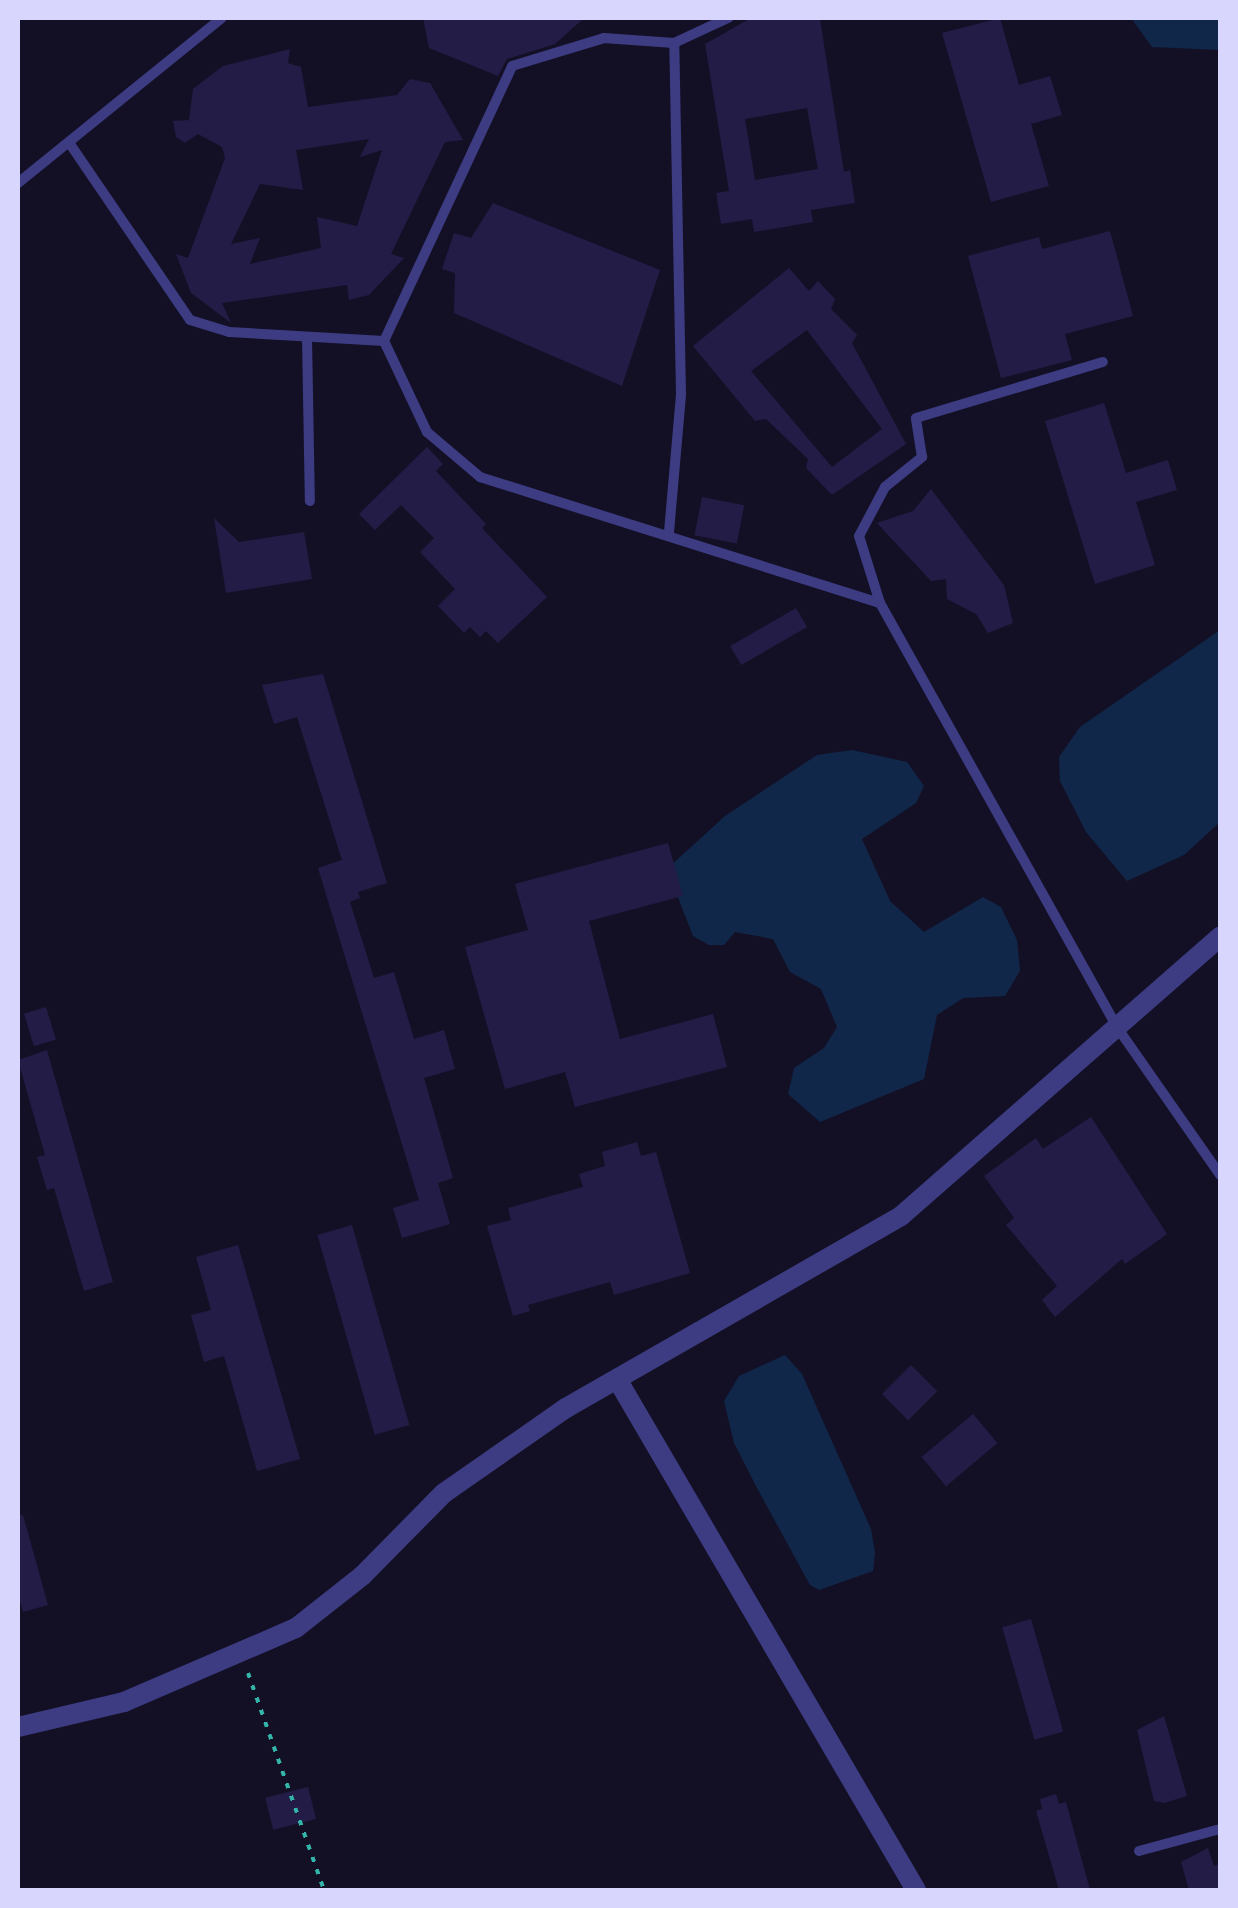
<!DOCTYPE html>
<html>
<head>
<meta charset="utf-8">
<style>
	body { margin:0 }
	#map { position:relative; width:1238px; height:1908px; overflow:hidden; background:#131026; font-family:Poppins,sans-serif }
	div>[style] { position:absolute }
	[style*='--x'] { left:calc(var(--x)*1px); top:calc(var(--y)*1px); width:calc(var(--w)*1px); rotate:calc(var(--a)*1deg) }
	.water>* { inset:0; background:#10274a }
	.building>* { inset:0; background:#231c46; transform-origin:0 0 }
	.path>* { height:4px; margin-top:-2px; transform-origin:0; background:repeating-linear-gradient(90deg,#33b5a9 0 5px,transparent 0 13px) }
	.service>* { height:10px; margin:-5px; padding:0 5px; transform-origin:5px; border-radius:5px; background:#3d3c83 }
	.minor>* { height:20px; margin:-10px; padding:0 10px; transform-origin:10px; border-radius:10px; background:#3d3c83 }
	span { translate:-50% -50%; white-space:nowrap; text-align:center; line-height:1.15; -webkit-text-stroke:9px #131026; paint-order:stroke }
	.frame { position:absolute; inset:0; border:20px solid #d9d6fe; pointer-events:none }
</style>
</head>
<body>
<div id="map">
	<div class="water">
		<i style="clip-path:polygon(1131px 18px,1220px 18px,1220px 50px,1152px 47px)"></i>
		<i style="clip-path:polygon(1220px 630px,1220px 822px,1184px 855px,1127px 881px,1086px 832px,1060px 781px,1059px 757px,1080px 727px)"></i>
		<i style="clip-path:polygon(852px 750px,907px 762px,924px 786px,916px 803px,862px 839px,890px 901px,924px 932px,983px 897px,1001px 907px,1017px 940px,1020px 971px,1005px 996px,963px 998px,937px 1015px,924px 1079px,820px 1122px,788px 1094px,794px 1068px,824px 1048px,837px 1027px,821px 989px,790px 972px,773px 939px,735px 932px,724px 945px,709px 945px,693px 936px,667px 869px,725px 816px,817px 755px)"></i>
		<i style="clip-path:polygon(785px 1355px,802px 1374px,871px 1529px,875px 1553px,873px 1571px,819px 1590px,810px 1585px,757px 1488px,734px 1443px,724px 1401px,739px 1376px)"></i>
	</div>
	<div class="building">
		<i style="clip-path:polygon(423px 18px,584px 18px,555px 44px,507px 59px,498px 76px,429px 48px)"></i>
		<i style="clip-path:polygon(evenodd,751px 18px,820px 19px,844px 172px,850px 170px,855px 203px,811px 210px,813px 222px,754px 232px,752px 219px,721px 224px,716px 193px,729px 191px,705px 44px,751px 18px,807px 108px,818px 169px,755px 180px,745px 119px,807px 108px)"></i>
		<i style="clip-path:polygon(1000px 18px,1019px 85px,1050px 76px,1062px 115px,1031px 124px,1049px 186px,991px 202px,942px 33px)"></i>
		<i style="clip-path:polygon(evenodd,290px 49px,288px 63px,301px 67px,308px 107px,397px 95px,410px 79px,430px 83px,463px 140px,445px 142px,391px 254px,404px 258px,369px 295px,349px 300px,347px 285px,222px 303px,231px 323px,191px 293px,176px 254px,188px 258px,225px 158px,222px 147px,198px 134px,185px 143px,176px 137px,173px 121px,189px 120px,193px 89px,223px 66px,290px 49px,369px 139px,360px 157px,382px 150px,357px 226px,317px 217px,321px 248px,250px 264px,260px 238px,231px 244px,260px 184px,303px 190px,296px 150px,369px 139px)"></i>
		<i style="clip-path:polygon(493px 203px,660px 270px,622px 386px,454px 313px,455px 273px,442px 269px,454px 233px,471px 238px)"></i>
		<i style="clip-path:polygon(1110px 231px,1133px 316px,1065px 334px,1072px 360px,1001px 378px,968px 256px,1039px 237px,1042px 249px)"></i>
		<i style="clip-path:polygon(evenodd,789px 268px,809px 291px,818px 281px,835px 299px,831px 309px,857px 335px,852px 343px,906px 444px,832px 495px,806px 468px,808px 459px,766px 419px,755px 421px,693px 346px,789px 268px,807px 330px,882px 429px,832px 467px,751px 371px,807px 330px)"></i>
		<i style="clip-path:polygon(1104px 403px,1126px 473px,1168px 460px,1177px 490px,1136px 502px,1155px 565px,1095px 584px,1045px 421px)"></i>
		<i style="clip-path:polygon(427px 447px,443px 464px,436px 471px,486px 524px,482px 528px,547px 597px,498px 643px,486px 631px,480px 637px,470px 627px,464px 633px,438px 606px,455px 589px,420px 552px,434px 538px,401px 505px,375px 530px,359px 514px)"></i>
		<i style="clip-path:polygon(931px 489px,1004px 585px,1013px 623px,988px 633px,976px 614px,947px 599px,946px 579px,931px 581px,877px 523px,913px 511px)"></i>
		<i style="left:702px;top:497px;width:43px;height:39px;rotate:11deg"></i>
		<i style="clip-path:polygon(214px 518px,239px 542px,304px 532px,312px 579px,226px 593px)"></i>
		<i style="left:796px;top:608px;width:22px;height:76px;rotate:60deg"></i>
		<i style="clip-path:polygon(323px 674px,387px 883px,358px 892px,360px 898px,350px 902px,374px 978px,394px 972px,414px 1039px,444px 1030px,455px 1069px,424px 1078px,453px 1178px,438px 1183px,450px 1224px,402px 1238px,393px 1208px,419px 1200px,318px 868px,342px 860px,297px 717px,274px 724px,262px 685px)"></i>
		<i style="clip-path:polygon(668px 843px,683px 896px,589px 921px,620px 1039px,713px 1014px,727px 1067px,575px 1107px,565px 1072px,505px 1089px,465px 947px,528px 930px,515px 884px)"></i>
		<i style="left:46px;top:1007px;width:34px;height:23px;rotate:73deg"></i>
		<i style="clip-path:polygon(47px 1050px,113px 1282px,84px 1291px,54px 1188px,47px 1190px,37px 1157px,45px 1155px,18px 1060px)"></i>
		<i style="clip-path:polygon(1091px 1117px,1167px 1234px,1125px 1264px,1122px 1259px,1055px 1317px,1042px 1300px,1057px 1286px,1006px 1225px,1014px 1218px,984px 1176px,1036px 1138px,1043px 1149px)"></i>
		<i style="clip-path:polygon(637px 1142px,641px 1156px,656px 1152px,690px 1273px,614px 1295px,610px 1282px,528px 1305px,530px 1311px,513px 1316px,487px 1226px,511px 1220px,508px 1208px,583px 1187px,579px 1174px,605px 1166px,602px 1152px)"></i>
		<i style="left:352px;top:1225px;width:208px;height:36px;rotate:74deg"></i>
		<i style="clip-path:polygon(238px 1245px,300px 1459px,257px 1471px,224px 1356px,204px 1362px,191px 1315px,211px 1310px,196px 1257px)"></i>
		<i style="left:911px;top:1365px;width:37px;height:41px;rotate:45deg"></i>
		<i style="left:973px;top:1414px;width:38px;height:67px;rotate:50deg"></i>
		<i style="clip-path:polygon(23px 1515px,48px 1605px,23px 1612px,18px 1593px,18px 1516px)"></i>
		<i style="left:1031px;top:1619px;width:117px;height:30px;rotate:74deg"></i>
		<i style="clip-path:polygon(1164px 1716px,1187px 1796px,1164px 1803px,1154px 1801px,1137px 1730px)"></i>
		<i style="left:308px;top:1787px;width:33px;height:44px;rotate:76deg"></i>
		<i style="clip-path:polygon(1056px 1794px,1059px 1804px,1066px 1802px,1090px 1890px,1059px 1890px,1036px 1811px,1042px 1809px,1040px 1799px)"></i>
		<i style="clip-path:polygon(1208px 1848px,1214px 1866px,1220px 1864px,1220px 1890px,1189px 1890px,1181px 1862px)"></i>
	</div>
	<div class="path">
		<i style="--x:248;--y:1673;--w:230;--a:70.7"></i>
	</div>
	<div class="service">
		<i style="--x:70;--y:144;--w:213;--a:55.7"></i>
		<i style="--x:190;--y:320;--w:41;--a:17.1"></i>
		<i style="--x:229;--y:332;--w:155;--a:3.3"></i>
		<i style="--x:384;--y:341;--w:101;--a:64.7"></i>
		<i style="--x:427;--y:432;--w:70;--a:40.3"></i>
		<i style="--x:480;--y:477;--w:419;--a:17.5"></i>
		<i style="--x:880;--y:603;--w:489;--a:60.8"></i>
		<i style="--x:1119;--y:1030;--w:177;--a:55.1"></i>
		<i style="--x:18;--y:183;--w:262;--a:-39"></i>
		<i style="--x:307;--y:337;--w:164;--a:89"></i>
		<i style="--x:384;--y:341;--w:303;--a:-65"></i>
		<i style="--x:512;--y:66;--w:96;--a:-16.9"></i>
		<i style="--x:604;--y:38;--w:70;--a:4.1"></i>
		<i style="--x:669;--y:532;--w:139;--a:-85"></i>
		<i style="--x:681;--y:394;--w:351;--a:-91.1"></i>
		<i style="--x:674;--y:43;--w:60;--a:-24.8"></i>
		<i style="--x:880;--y:603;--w:70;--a:-107.4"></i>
		<i style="--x:859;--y:536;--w:55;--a:-62"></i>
		<i style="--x:885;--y:487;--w:48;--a:-39"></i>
		<i style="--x:922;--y:457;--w:39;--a:-99"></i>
		<i style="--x:916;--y:418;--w:195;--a:-16.7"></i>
		<i style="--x:1139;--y:1851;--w:84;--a:-15.2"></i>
	</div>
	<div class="minor">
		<i style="--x:617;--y:1379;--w:592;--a:59.67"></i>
		<i style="--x:18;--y:1727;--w:109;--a:-13.3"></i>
		<i style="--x:124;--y:1702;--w:187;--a:-23.3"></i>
		<i style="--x:296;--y:1628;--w:85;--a:-38.3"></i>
		<i style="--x:363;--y:1575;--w:115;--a:-45.4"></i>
		<i style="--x:444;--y:1493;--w:149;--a:-34.9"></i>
		<i style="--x:566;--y:1408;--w:386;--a:-29.8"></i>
		<i style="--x:901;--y:1216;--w:424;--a:-41.2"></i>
	</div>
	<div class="frame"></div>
</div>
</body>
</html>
